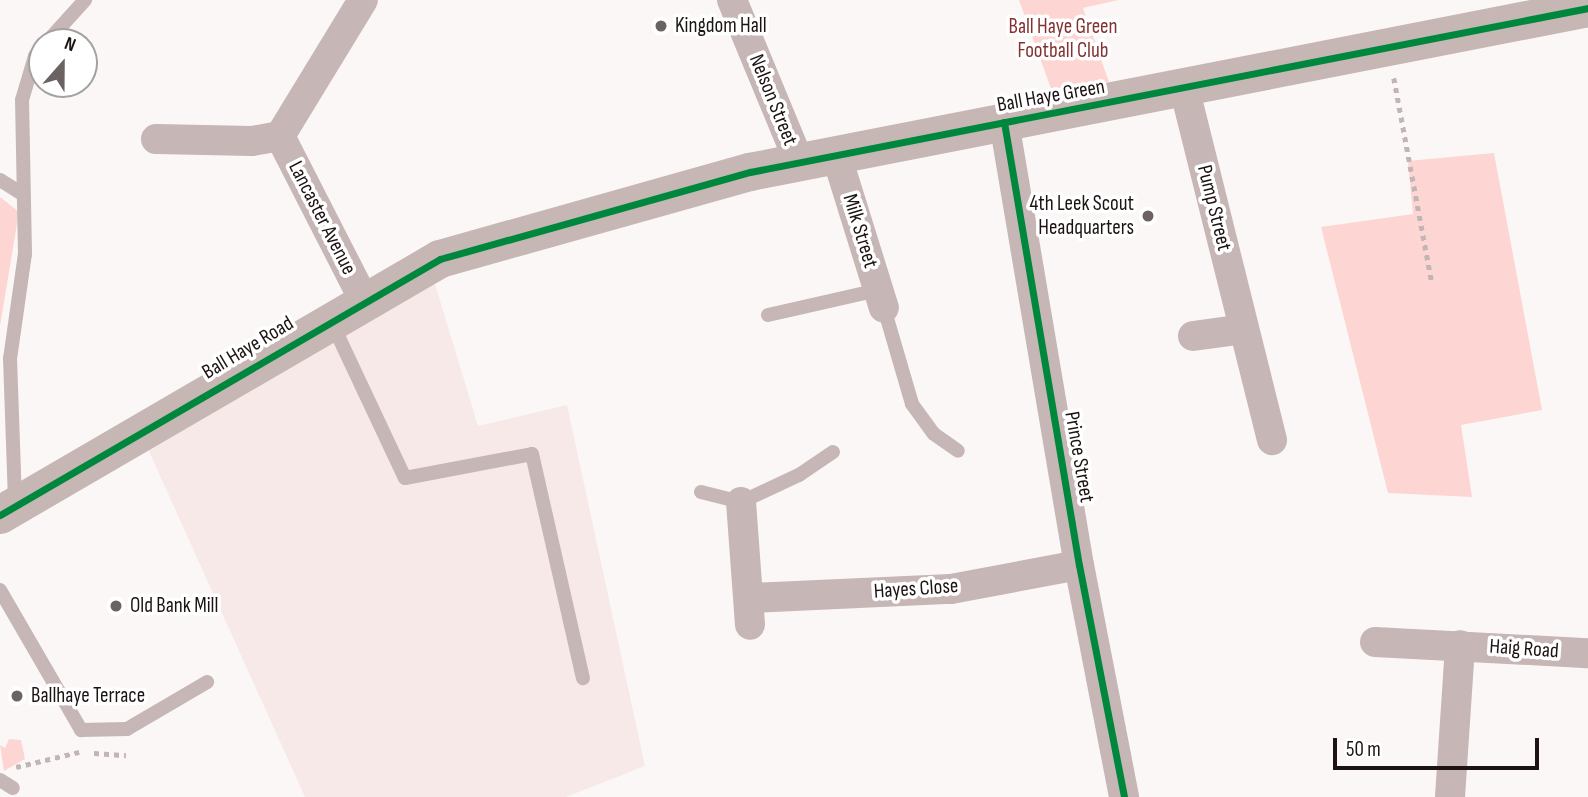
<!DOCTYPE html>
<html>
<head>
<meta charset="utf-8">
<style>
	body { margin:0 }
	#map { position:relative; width:1588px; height:797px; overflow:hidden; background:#fbf7f6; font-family:"Sofia Sans Condensed",sans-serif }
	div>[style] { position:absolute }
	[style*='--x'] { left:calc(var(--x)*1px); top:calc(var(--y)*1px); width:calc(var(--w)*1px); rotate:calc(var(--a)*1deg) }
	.built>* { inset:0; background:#f7e9e8 }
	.green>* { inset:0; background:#fdd5d2 }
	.path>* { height:4.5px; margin-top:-2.25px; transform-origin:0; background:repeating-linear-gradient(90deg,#c1b6b5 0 5px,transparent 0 10px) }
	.lane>* { height:14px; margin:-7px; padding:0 7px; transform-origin:7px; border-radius:7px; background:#c6b6b5 }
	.street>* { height:30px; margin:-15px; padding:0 15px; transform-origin:15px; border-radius:15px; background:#c6b6b5 }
	.secondary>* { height:38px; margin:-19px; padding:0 19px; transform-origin:19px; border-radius:19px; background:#c6b6b4 }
	.cycleway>* { height:7px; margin:-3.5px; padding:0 3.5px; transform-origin:3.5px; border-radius:3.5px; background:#00873e }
	.dots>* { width:19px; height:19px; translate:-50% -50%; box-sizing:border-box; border:4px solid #fff; border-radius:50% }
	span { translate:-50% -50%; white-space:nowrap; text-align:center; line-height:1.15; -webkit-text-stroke:7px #fff; paint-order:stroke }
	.poi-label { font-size:21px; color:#1c1312 }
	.left { translate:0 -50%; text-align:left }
	.right { translate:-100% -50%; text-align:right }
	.park-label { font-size:21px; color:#833131 }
	.street-label { font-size:21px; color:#1c1312 }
	.north { position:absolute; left:28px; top:28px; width:70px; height:70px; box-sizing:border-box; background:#fff; border:2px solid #a4a1a0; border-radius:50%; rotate:21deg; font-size:19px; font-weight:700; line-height:28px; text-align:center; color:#1c1312 }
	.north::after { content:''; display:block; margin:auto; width:24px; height:32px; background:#6a6362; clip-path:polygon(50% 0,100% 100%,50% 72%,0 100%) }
	.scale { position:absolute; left:1333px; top:738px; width:206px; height:32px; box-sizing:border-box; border:4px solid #1c1312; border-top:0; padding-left:9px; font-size:21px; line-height:24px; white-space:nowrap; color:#1c1312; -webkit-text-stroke:5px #fff; paint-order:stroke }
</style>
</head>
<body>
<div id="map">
	<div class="built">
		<i style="clip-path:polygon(435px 284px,478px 426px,567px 405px,645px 766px,566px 797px,305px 797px,147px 447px)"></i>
	</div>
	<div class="green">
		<i style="clip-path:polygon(1019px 0,1118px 0,1083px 8px,1109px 82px,1053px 94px)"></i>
		<i style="clip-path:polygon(1494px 153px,1542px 410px,1461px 425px,1472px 497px,1388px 493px,1321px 227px,1413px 214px,1408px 161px)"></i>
		<i style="clip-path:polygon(0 197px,19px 212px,0 326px)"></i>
		<i style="clip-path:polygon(9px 739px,21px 740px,25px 759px,4px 771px,0 745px,5px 748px)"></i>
	</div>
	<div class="path">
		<i style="--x:1394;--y:78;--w:209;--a:79.5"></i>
		<i style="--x:94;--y:753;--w:32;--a:4"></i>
		<i style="--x:16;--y:767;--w:65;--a:-13.4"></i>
	</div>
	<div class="lane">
		<i style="--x:47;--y:42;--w:57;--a:-47.9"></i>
		<i style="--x:0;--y:180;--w:26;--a:32"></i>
		<i style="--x:884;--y:308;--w:100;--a:73.7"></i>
		<i style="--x:912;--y:404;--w:37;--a:54"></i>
		<i style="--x:934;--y:434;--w:29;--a:35"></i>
		<i style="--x:768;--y:315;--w:113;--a:-12.8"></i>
		<i style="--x:332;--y:323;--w:171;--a:64.8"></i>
		<i style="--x:405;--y:478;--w:129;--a:-10.7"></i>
		<i style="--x:532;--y:454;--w:230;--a:77.2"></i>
		<i style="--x:701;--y:492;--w:41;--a:14"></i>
		<i style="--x:741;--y:502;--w:64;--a:-25"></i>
		<i style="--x:799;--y:475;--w:41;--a:-34.1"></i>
		<i style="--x:15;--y:501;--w:142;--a:-92"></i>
		<i style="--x:10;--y:359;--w:106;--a:-81.9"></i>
		<i style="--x:25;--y:254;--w:154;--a:-91.1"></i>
		<i style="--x:22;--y:100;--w:46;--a:-73.5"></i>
		<i style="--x:35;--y:56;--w:11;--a:-49"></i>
		<i style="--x:0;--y:590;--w:162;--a:59.9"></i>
		<i style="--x:81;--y:730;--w:46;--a:-1.2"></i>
		<i style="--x:127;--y:729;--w:93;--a:-30.4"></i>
		<i style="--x:0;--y:780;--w:15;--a:32"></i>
	</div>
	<div class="street">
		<i style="--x:732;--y:0;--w:175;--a:67.5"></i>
		<i style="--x:1184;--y:87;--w:364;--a:76"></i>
		<i style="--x:1004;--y:122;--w:449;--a:80.4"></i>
		<i style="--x:1079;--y:565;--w:236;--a:79"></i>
		<i style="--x:280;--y:136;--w:184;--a:62.9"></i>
		<i style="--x:156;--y:139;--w:96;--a:1.2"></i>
		<i style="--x:252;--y:141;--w:28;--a:-10"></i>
		<i style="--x:280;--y:136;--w:159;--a:-58.6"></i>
		<i style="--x:836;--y:154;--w:161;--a:72.7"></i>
		<i style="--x:1193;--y:336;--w:51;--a:-7.8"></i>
		<i style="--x:741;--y:502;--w:123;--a:85.8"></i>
		<i style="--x:750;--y:598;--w:201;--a:-2.6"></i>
		<i style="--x:951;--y:589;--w:130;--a:-10.6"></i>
		<i style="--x:1375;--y:642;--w:213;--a:3"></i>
		<i style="--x:1450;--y:797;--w:152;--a:-86.2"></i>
	</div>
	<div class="secondary">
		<i style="--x:0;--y:515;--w:509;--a:-30.19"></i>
		<i style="--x:440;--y:259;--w:322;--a:-15.7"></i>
		<i style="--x:750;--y:172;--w:854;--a:-11.07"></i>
	</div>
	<div class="cycleway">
		<i style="--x:1004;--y:122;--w:449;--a:80.4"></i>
		<i style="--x:1079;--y:565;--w:236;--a:79"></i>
		<i style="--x:0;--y:515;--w:509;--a:-30.19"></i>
		<i style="--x:440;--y:259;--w:322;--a:-15.7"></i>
		<i style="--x:750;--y:172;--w:854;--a:-11.07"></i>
	</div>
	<div class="dots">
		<i style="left:661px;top:26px;background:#6a6362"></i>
		<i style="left:1148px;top:216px;background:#6a6362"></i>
		<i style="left:116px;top:606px;background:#6a6362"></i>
		<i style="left:17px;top:696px;background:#6a6362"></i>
	</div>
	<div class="poi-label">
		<span class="left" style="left:675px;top:26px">Kingdom Hall</span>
		<span class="right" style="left:1134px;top:216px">4th Leek Scout<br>Headquarters</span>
		<span class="left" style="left:130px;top:606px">Old Bank Mill</span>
		<span class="left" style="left:31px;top:696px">Ballhaye Terrace</span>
	</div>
	<div class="park-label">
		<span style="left:1063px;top:39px">Ball Haye Green<br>Football Club</span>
	</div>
	<div class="street-label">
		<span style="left:1051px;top:96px;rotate:-10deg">Ball Haye Green</span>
		<span style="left:773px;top:100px;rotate:68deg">Nelson Street</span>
		<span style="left:1214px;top:208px;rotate:76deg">Pump Street</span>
		<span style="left:322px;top:218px;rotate:63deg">Lancaster Avenue</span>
		<span style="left:860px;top:231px;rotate:73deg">Milk Street</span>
		<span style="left:248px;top:348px;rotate:-31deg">Ball Haye Road</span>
		<span style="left:1079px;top:457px;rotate:80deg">Prince Street</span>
		<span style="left:916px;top:589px;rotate:-4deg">Hayes Close</span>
		<span style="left:1524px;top:649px;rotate:4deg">Haig Road</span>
	</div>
	<div class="north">N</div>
	<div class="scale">50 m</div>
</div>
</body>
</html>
